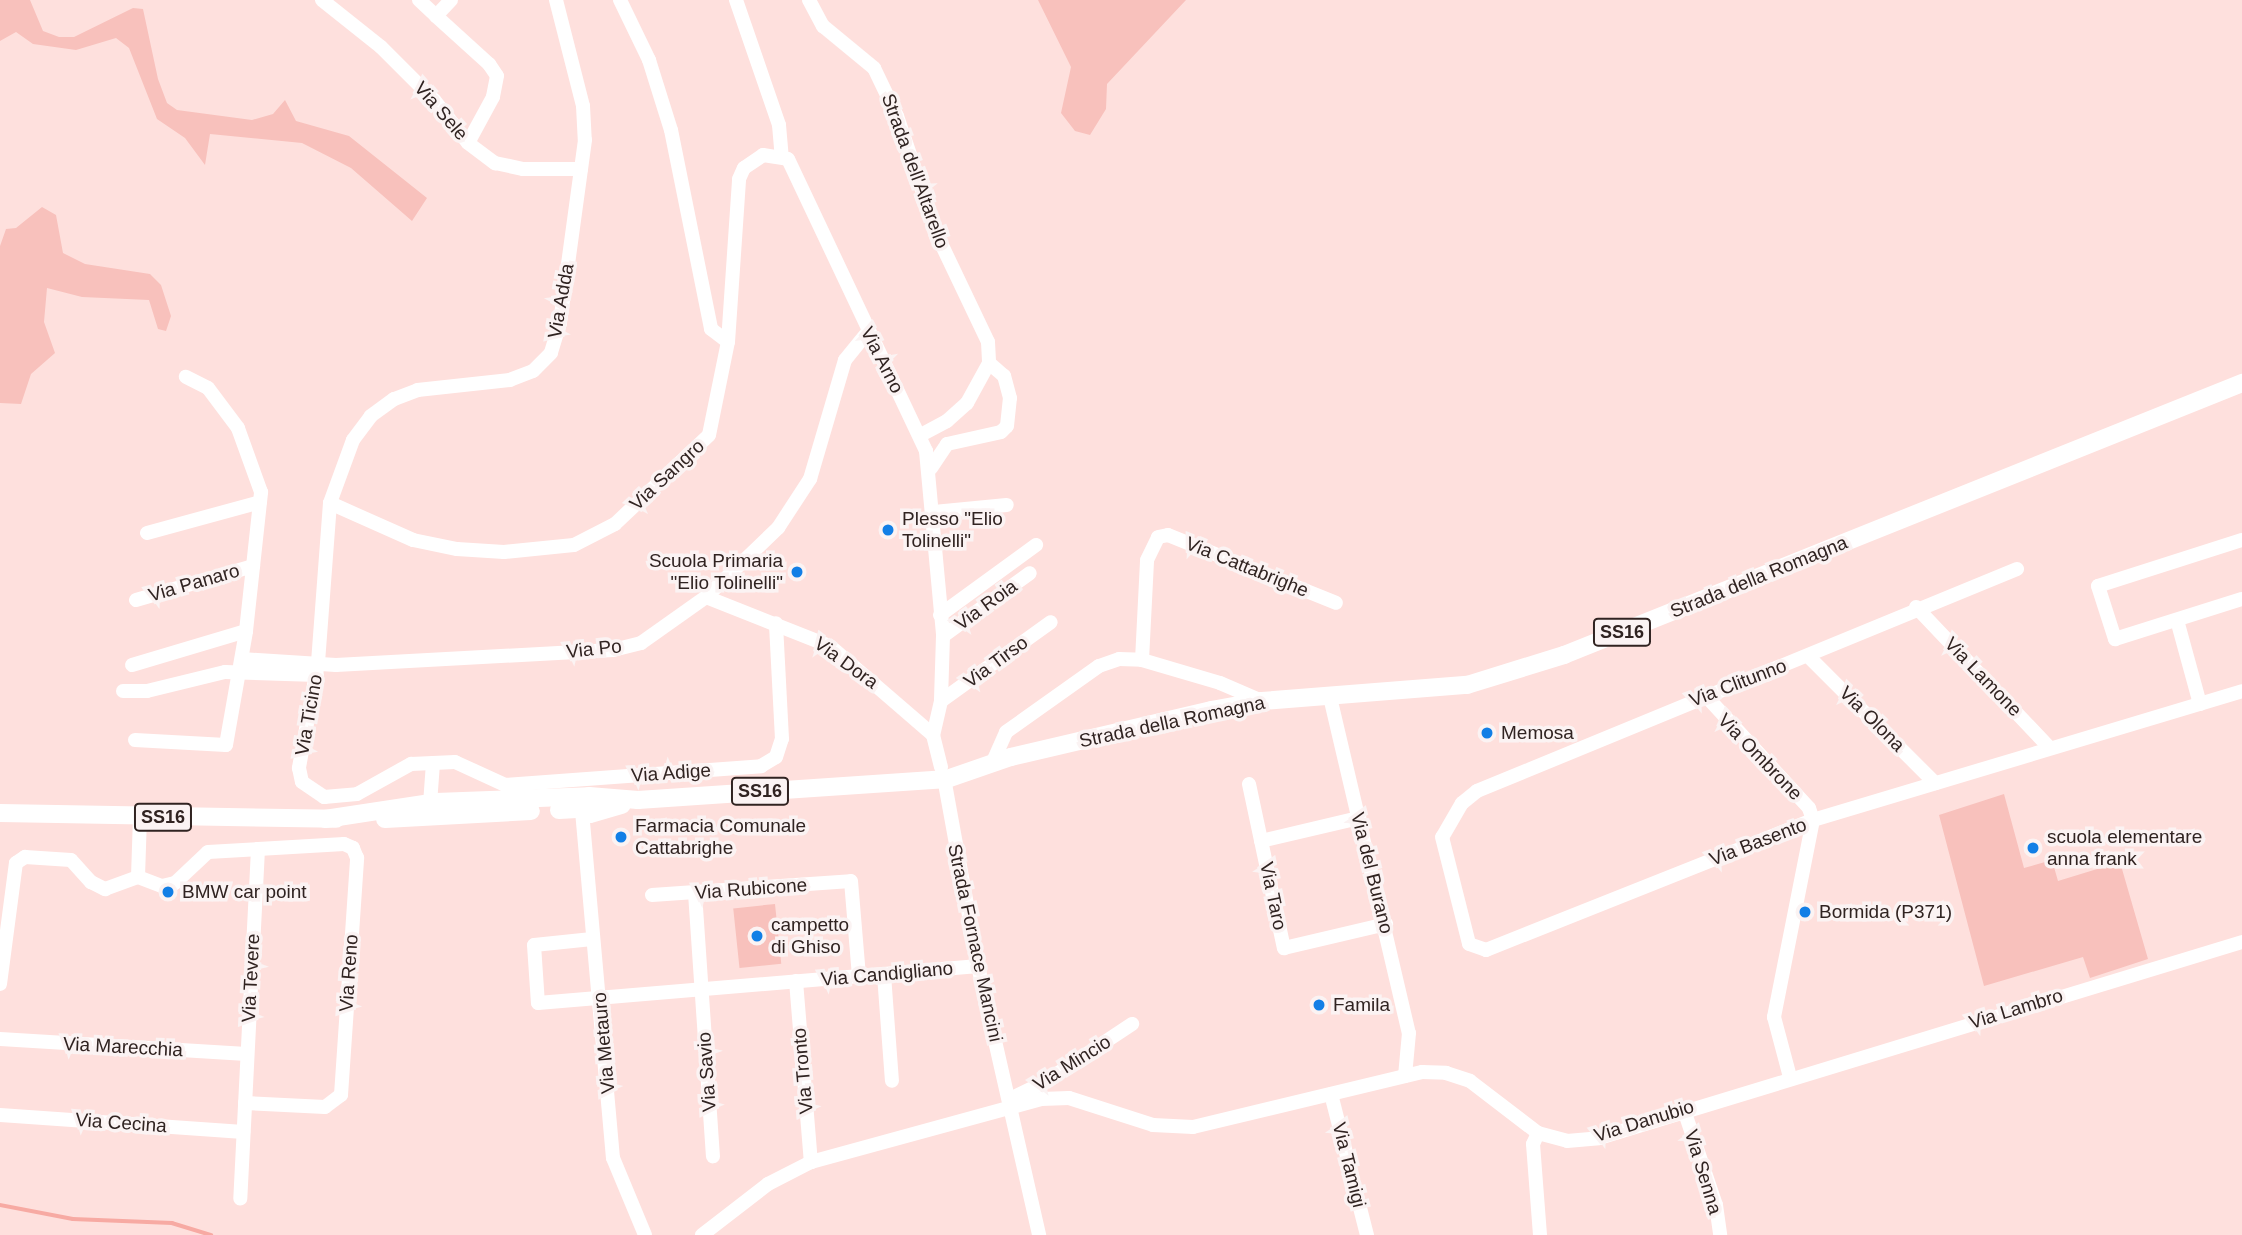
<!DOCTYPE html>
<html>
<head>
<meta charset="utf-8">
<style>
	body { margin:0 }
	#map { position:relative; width:2242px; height:1235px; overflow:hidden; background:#fee0dd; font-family:Arial,sans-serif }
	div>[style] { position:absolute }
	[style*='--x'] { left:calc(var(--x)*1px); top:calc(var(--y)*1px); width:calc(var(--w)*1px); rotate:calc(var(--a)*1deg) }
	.green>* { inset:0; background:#f8c1bc; transform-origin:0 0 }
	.stream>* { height:3.5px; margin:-1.75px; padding:0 1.75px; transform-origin:1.75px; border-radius:1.75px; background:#f7aaa3 }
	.minor>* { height:14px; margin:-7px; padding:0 7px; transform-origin:7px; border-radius:7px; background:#fff }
	.major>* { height:18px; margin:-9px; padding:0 9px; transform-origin:9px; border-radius:9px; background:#fff }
	.dots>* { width:19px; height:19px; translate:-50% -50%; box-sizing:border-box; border:4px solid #fbf3f3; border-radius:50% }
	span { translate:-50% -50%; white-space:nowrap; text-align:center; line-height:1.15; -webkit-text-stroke:7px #fbf3f3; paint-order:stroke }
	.shield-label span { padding:2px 5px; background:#fbf3f3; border:2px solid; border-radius:5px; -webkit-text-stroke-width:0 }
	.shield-label { font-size:18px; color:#302321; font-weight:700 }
	.street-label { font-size:19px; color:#302321 }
	.poi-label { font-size:19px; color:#302321 }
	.left { translate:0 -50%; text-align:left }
	.right { translate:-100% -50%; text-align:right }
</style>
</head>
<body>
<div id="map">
	<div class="green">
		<i style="clip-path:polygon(0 0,30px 0,43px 31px,59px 37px,74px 37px,133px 8px,143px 9px,158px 79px,167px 103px,177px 110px,252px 120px,273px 114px,285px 100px,296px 121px,349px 136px,427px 198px,412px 221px,351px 168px,302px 143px,210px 134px,205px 165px,185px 138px,157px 119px,129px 48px,116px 38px,76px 50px,33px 44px,16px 32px,0 41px)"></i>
		<i style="clip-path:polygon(1038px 0,1186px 0,1107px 84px,1106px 109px,1090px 135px,1075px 131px,1061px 113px,1071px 67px)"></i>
		<i style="clip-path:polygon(42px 207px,56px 215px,63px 253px,85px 264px,150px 274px,161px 285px,171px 316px,166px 331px,158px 329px,149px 300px,82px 297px,47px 288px,44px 322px,55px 353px,31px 374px,21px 404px,0 403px,0 246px,6px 229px,16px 228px)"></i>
		<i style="clip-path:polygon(2004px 794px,2024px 868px,2052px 860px,2058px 881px,2120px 862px,2148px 959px,2090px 978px,2083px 957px,1984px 986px,1939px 815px)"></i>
		<i style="left:775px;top:904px;width:60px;height:42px;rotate:84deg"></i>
	</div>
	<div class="stream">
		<i style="--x:0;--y:1205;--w:74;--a:10.9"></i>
		<i style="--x:73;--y:1219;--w:99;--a:2.3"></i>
		<i style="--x:172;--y:1223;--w:41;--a:17.1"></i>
	</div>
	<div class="minor">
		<i style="--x:322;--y:0;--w:75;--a:38.5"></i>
		<i style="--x:381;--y:47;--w:76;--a:45"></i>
		<i style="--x:435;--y:101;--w:53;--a:51.8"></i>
		<i style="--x:468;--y:143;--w:34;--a:37"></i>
		<i style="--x:495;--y:163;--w:29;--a:12"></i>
		<i style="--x:523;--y:169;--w:58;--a:0"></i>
		<i style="--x:419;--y:0;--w:23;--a:43"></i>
		<i style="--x:451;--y:0;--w:22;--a:133"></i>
		<i style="--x:436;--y:16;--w:72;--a:42.2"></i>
		<i style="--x:489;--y:64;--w:14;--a:56"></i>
		<i style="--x:497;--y:76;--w:21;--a:101"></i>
		<i style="--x:493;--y:97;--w:52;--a:118.5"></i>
		<i style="--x:556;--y:0;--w:109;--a:75.7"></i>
		<i style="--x:583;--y:106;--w:34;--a:87"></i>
		<i style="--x:585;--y:140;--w:185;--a:97.8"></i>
		<i style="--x:560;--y:323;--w:31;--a:107"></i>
		<i style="--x:551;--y:353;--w:25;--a:135"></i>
		<i style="--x:533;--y:371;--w:25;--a:159"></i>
		<i style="--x:510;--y:380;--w:93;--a:173.8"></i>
		<i style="--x:418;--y:390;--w:26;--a:159"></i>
		<i style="--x:394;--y:399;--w:29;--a:144"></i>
		<i style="--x:371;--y:416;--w:30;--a:127"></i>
		<i style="--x:353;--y:440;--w:67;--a:110.1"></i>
		<i style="--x:330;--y:503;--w:160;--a:94.3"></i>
		<i style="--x:318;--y:663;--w:107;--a:100.3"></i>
		<i style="--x:299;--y:768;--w:14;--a:78"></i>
		<i style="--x:302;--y:782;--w:27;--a:34"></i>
		<i style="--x:324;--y:797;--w:33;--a:-5"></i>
		<i style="--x:357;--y:794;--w:62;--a:-29.1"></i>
		<i style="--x:411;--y:764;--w:44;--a:-2.6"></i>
		<i style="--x:455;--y:762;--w:55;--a:24.7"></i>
		<i style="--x:505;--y:785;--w:257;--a:-4.2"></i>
		<i style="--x:761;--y:766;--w:17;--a:-31"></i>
		<i style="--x:776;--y:757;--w:19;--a:-72"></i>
		<i style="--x:782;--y:739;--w:116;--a:-93"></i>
		<i style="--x:620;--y:0;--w:67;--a:64.2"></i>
		<i style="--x:649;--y:60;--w:73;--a:72.6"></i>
		<i style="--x:671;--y:130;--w:203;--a:78.6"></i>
		<i style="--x:711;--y:329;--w:21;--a:37"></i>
		<i style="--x:736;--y:0;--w:132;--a:71"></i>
		<i style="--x:779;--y:125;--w:32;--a:85"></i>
		<i style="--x:809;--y:0;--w:30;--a:62"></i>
		<i style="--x:823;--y:26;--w:66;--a:39.5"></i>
		<i style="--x:874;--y:68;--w:53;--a:64.4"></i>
		<i style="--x:897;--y:116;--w:128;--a:71.3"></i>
		<i style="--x:938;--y:237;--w:116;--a:64.5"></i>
		<i style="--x:988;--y:342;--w:21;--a:87"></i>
		<i style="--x:989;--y:363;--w:46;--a:118.8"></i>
		<i style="--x:967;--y:403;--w:27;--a:138"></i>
		<i style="--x:947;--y:421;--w:30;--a:152"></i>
		<i style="--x:931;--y:468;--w:29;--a:-56"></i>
		<i style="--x:947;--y:444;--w:55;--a:-12.5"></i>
		<i style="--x:1001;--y:432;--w:8;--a:-45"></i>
		<i style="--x:1007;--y:426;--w:28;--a:-84"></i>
		<i style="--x:1010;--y:398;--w:23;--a:-105"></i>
		<i style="--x:1004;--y:376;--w:20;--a:-139"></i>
		<i style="--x:330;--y:503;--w:91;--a:24"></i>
		<i style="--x:413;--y:540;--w:45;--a:11.6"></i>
		<i style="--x:457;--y:549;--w:47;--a:3.7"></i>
		<i style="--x:504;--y:552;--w:70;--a:-5.7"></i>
		<i style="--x:574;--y:545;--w:46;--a:-27.1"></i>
		<i style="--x:615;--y:524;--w:129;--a:-43.4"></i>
		<i style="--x:709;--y:435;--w:95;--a:-78.5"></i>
		<i style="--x:728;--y:342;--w:163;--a:-86.1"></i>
		<i style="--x:739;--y:179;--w:12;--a:-66"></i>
		<i style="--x:744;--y:168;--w:23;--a:-34"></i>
		<i style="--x:763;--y:155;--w:25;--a:9"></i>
		<i style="--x:788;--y:159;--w:323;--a:64.7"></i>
		<i style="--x:926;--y:451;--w:186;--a:84.7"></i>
		<i style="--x:943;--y:636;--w:65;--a:91.8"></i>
		<i style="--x:941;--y:701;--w:35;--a:103"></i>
		<i style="--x:933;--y:735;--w:33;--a:76"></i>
		<i style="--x:934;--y:512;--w:73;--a:-5.5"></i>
		<i style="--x:147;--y:533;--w:117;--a:-15.3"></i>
		<i style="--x:2242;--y:540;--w:151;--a:162.3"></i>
		<i style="--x:2098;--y:586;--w:56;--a:72.2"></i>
		<i style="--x:2115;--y:639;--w:133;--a:-17.5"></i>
		<i style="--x:2017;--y:569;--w:584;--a:157.65"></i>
		<i style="--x:1477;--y:791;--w:19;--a:141"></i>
		<i style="--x:1462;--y:803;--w:39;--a:120"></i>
		<i style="--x:1442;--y:837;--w:110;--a:75.8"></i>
		<i style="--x:1469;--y:944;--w:18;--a:19"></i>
		<i style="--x:1486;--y:950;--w:352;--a:-21.7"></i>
		<i style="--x:1813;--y:820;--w:448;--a:-16.7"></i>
		<i style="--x:706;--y:597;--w:133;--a:21.6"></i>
		<i style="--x:830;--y:646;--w:136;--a:40.8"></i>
		<i style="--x:136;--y:600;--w:122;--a:-16.2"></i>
		<i style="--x:1916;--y:607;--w:193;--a:46.5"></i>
		<i style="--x:940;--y:615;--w:119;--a:-36.1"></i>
		<i style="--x:2177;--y:620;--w:87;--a:74.7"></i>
		<i style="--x:943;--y:636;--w:107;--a:-35.9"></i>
		<i style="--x:1808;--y:656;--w:180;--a:45"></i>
		<i style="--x:242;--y:659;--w:94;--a:3.7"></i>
		<i style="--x:336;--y:665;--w:277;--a:-3.1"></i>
		<i style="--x:613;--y:650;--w:29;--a:-14"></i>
		<i style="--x:641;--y:643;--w:80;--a:-35.3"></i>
		<i style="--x:706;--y:597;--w:100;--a:-43.8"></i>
		<i style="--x:778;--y:528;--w:59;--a:-56.9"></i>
		<i style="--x:810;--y:479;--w:124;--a:-73.6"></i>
		<i style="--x:845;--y:360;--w:35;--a:-51"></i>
		<i style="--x:1142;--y:660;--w:100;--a:-87.1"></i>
		<i style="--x:1147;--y:560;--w:25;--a:-64"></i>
		<i style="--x:1158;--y:537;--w:10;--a:-11"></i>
		<i style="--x:1168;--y:535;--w:181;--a:22"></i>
		<i style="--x:132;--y:665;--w:119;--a:-16.6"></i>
		<i style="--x:123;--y:691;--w:24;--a:0"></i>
		<i style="--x:147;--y:691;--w:80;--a:-13.7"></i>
		<i style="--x:225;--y:672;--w:92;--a:1.9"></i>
		<i style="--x:1706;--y:696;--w:152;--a:47.4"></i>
		<i style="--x:1809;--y:808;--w:13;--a:72"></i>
		<i style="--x:1813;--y:820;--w:201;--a:101.2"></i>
		<i style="--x:1774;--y:1017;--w:62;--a:75.1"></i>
		<i style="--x:1330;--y:697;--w:345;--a:76.8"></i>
		<i style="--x:1409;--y:1033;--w:43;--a:95.3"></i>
		<i style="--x:941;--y:701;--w:135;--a:-35.7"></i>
		<i style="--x:135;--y:740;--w:91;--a:3.1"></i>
		<i style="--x:226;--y:745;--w:116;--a:-80"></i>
		<i style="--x:246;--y:631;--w:140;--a:-83.8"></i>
		<i style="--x:261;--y:492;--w:68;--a:-109.8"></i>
		<i style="--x:238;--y:428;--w:50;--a:-126.9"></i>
		<i style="--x:208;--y:388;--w:25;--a:-153"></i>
		<i style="--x:995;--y:757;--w:27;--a:-66"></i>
		<i style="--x:1006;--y:732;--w:114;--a:-35.4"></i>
		<i style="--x:1099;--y:666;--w:21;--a:-19"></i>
		<i style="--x:1119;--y:659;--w:23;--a:2"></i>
		<i style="--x:1142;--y:660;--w:81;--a:16.4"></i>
		<i style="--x:1220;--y:683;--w:46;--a:23.2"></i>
		<i style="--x:944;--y:778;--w:191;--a:79.7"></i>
		<i style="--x:978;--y:966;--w:276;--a:77.2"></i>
		<i style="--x:1249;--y:784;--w:168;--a:78"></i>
		<i style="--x:1284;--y:948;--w:105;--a:-13.2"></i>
		<i style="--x:430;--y:804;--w:41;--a:-85.8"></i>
		<i style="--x:582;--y:811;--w:348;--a:84.9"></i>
		<i style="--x:613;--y:1158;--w:83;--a:67.4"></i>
		<i style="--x:1261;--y:841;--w:101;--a:-13.2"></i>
		<i style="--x:138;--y:877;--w:26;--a:21"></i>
		<i style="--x:162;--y:886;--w:13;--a:-13"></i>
		<i style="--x:175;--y:883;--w:45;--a:-43.2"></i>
		<i style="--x:208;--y:852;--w:50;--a:-3.4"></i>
		<i style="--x:258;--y:849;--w:350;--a:92.9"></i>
		<i style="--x:138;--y:877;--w:60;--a:-88.1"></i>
		<i style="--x:695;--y:893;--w:264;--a:86.1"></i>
		<i style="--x:652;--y:895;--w:199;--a:-4"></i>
		<i style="--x:851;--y:881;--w:95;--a:85.2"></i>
		<i style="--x:592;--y:939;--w:58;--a:174.1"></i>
		<i style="--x:534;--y:945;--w:58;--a:86.1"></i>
		<i style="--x:538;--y:1003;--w:442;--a:-4.8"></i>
		<i style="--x:884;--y:975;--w:106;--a:85.7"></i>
		<i style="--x:796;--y:981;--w:182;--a:85.3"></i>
		<i style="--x:0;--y:984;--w:122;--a:-82.5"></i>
		<i style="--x:16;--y:863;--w:11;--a:-34"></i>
		<i style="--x:25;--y:857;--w:46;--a:3.7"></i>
		<i style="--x:71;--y:860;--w:30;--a:48"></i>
		<i style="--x:91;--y:882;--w:16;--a:27"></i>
		<i style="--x:105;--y:889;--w:35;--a:-20"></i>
		<i style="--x:0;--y:1039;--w:247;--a:3.5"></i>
		<i style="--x:1331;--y:1094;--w:146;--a:75.7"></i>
		<i style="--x:1010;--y:1099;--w:37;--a:-26"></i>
		<i style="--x:1043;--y:1083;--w:107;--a:-33.5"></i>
		<i style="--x:245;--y:1103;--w:80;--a:2.9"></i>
		<i style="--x:325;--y:1107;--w:20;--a:-37"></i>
		<i style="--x:341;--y:1095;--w:238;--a:-86.1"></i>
		<i style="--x:357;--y:858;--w:11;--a:-112"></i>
		<i style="--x:353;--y:848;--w:10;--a:-156"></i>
		<i style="--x:344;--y:844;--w:86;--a:176.7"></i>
		<i style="--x:1684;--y:1110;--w:100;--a:71.4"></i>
		<i style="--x:1716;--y:1205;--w:30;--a:82"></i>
		<i style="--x:0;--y:1115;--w:244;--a:4"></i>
		<i style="--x:1538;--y:1133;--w:12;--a:114"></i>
		<i style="--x:1533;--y:1144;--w:91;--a:85.6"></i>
		<i style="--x:702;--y:1235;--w:83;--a:-37.7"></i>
		<i style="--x:768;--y:1184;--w:48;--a:-27.1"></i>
		<i style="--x:811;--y:1162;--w:238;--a:-15.3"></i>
		<i style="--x:1041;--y:1099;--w:28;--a:-2"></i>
		<i style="--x:1069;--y:1098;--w:88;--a:17.8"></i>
		<i style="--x:1153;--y:1125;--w:40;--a:2.9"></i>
		<i style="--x:1193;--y:1127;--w:236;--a:-13.5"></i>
		<i style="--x:1422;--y:1072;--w:24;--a:2"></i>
		<i style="--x:1446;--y:1073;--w:25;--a:18"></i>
		<i style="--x:1470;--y:1081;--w:86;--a:37.4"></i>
		<i style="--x:1538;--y:1133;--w:30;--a:15"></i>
		<i style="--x:1567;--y:1141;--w:32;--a:-5"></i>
		<i style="--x:1599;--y:1138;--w:672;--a:-16.95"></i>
	</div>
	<div class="major">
		<i style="--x:559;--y:810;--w:22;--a:-3"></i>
		<i style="--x:581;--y:809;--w:10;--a:29"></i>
		<i style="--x:590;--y:814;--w:33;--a:-16"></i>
		<i style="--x:0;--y:813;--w:336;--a:1"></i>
		<i style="--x:325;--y:819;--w:112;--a:-8.7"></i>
		<i style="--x:436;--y:802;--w:153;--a:-2.2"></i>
		<i style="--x:589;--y:796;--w:49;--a:4.7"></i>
		<i style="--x:638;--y:800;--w:310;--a:-3.9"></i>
		<i style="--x:947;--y:779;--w:68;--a:-19"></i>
		<i style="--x:1011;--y:757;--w:205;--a:-13.2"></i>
		<i style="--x:1211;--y:710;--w:52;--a:-10"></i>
		<i style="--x:1262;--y:701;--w:206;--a:-4.5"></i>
		<i style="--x:1467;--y:685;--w:102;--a:-17.2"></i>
		<i style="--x:1564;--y:655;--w:731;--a:-21.86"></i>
		<i style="--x:385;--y:819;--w:146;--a:-3.1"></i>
	</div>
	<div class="dots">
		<i style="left:888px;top:530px;background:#127fe6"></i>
		<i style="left:797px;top:572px;background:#127fe6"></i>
		<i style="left:1487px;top:733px;background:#127fe6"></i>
		<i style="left:621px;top:837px;background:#127fe6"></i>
		<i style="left:2033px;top:848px;background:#127fe6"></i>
		<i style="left:168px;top:892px;background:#127fe6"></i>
		<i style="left:1805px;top:912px;background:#127fe6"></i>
		<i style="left:757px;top:936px;background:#127fe6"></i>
		<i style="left:1319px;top:1005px;background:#127fe6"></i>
	</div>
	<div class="shield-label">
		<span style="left:1622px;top:632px">SS16</span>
		<span style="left:760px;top:791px">SS16</span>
		<span style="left:163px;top:817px">SS16</span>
	</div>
	<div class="street-label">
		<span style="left:441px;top:111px;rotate:49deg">Via Sele</span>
		<span style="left:915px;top:171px;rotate:70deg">Strada dell'Altarello</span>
		<span style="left:561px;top:301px;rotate:-80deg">Via Adda</span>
		<span style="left:882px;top:360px;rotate:63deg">Via Arno</span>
		<span style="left:667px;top:475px;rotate:-43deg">Via Sangro</span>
		<span style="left:1247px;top:567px;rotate:22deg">Via Cattabrighe</span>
		<span style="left:1759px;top:577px;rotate:-22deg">Strada della Romagna</span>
		<span style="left:194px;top:583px;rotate:-16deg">Via Panaro</span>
		<span style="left:986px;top:605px;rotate:-36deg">Via Roia</span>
		<span style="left:594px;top:649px;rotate:-6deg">Via Po</span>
		<span style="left:996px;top:662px;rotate:-36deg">Via Tirso</span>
		<span style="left:846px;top:663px;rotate:36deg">Via Dora</span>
		<span style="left:1983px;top:677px;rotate:46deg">Via Lamone</span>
		<span style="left:1738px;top:683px;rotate:-21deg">Via Clitunno</span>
		<span style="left:309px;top:715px;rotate:-80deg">Via Ticino</span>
		<span style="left:1872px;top:719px;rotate:45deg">Via Olona</span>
		<span style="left:1172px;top:722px;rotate:-12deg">Strada della Romagna</span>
		<span style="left:1760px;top:757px;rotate:46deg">Via Ombrone</span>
		<span style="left:671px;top:773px;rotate:-4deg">Via Adige</span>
		<span style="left:1758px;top:842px;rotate:-21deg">Via Basento</span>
		<span style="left:1372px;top:873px;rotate:76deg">Via del Burano</span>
		<span style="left:751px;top:889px;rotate:-4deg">Via Rubicone</span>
		<span style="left:1273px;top:896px;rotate:78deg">Via Taro</span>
		<span style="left:975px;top:943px;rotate:78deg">Strada Fornace Mancini</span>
		<span style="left:349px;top:973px;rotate:-86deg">Via Reno</span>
		<span style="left:887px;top:974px;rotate:-5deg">Via Candigliano</span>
		<span style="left:251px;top:978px;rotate:-87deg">Via Tevere</span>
		<span style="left:2016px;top:1009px;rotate:-17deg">Via Lambro</span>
		<span style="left:604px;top:1043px;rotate:-95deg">Via Metauro</span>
		<span style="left:123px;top:1047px;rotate:3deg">Via Marecchia</span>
		<span style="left:1072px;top:1063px;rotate:-32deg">Via Mincio</span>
		<span style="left:803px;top:1071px;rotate:-95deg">Via Tronto</span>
		<span style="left:707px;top:1072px;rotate:-94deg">Via Savio</span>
		<span style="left:1644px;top:1121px;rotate:-17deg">Via Danubio</span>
		<span style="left:121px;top:1123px;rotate:4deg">Via Cecina</span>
		<span style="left:1349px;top:1165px;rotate:76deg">Via Tamigi</span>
		<span style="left:1703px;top:1172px;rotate:73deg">Via Senna</span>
	</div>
	<div class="poi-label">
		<span class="left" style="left:902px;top:530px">Plesso "Elio<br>Tolinelli"</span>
		<span class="right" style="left:783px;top:572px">Scuola Primaria<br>"Elio Tolinelli"</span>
		<span class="left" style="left:1501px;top:733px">Memosa</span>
		<span class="left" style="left:635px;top:837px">Farmacia Comunale<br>Cattabrighe</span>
		<span class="left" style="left:2047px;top:848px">scuola elementare<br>anna frank</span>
		<span class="left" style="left:182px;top:892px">BMW car point</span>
		<span class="left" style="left:1819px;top:912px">Bormida (P371)</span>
		<span class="left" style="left:771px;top:936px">campetto<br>di Ghiso</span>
		<span class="left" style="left:1333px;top:1005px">Famila</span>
	</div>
</div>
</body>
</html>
